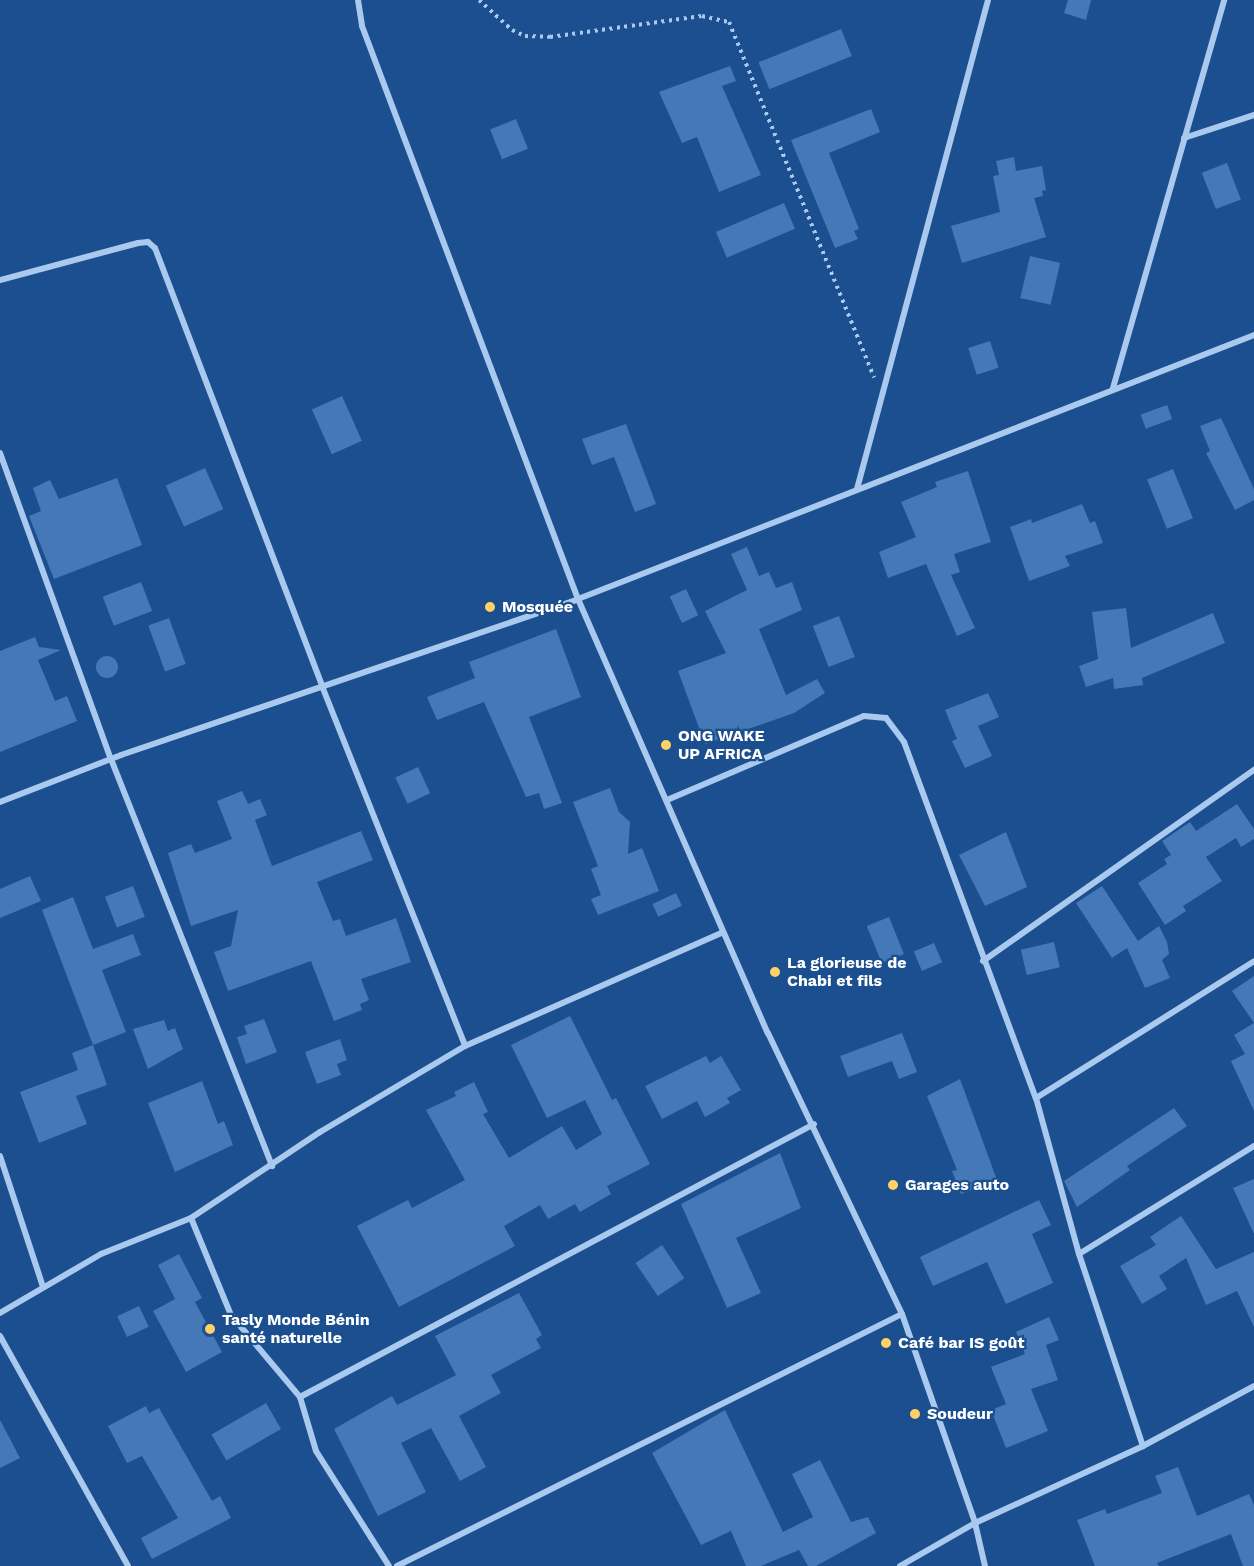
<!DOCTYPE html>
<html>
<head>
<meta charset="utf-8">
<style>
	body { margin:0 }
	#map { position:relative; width:1254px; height:1566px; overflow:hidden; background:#1b4f8f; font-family:"Work Sans",sans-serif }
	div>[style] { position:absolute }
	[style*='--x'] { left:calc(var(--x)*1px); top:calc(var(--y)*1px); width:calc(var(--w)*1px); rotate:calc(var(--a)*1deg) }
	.building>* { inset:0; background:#4478b7; transform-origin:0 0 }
	.round { border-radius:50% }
	.path>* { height:4px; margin-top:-2px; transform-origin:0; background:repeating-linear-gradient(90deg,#a9c9ee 0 3px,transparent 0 7.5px) }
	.street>* { height:6px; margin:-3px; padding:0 3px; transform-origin:3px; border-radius:3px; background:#a9c9ee }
	.dots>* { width:16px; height:16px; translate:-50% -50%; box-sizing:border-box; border:3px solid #1b4f8f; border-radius:50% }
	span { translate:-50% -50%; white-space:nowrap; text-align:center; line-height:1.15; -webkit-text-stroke:4.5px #1b4f8f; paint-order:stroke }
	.poi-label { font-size:16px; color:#fff; font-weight:700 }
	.left { translate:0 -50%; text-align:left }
</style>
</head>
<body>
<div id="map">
	<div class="building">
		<i style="clip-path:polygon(1068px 0,1091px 0,1086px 20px,1064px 13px)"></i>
		<i style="left:841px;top:29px;width:29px;height:89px;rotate:68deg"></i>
		<i style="clip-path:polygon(730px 66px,736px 81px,722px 86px,761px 175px,719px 192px,697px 137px,682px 143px,659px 92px)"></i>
		<i style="clip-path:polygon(871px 109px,880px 132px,829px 153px,859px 229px,854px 231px,858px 239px,835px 248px,791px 140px)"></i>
		<i style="left:516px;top:119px;width:32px;height:28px;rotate:68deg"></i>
		<i style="clip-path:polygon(1014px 157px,1016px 171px,1042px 166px,1046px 190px,1042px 191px,1043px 196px,1034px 198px,1046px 237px,962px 263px,951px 226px,1000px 212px,993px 176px,999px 175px,996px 161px)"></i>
		<i style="left:1227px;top:163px;width:39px;height:27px;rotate:69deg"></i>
		<i style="left:784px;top:203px;width:28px;height:74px;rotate:67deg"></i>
		<i style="left:1030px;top:256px;width:31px;height:43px;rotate:13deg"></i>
		<i style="left:990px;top:341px;width:28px;height:23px;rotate:72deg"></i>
		<i style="left:342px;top:396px;width:49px;height:33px;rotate:66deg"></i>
		<i style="left:1167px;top:405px;width:15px;height:28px;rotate:70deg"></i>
		<i style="clip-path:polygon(1221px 418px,1254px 489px,1254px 500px,1235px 510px,1206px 453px,1210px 451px,1200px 426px)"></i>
		<i style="clip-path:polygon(626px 424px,656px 504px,635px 512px,614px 457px,592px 465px,582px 439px)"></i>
		<i style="left:205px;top:468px;width:45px;height:43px;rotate:66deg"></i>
		<i style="left:1173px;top:469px;width:53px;height:28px;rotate:68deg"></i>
		<i style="clip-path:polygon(968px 471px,991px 542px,954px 554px,960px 572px,951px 575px,975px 628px,957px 636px,926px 564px,888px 578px,879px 552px,916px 537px,901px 502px,937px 487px,935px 482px)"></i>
		<i style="clip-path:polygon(117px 478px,142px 545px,54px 579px,29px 516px,41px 511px,33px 488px,50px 480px,59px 499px)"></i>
		<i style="clip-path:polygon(1082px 504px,1090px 523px,1095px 521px,1103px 543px,1065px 556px,1070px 566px,1029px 581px,1010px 527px,1031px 519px,1032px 523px)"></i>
		<i style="clip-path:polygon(747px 547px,759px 576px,769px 572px,776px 588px,792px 582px,802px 610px,759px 629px,786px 695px,817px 679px,825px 693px,794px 713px,705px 744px,678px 671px,726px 653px,705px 611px,747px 590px,731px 554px)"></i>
		<i style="left:141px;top:582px;width:31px;height:41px;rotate:69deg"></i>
		<i style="left:686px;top:589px;width:29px;height:18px;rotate:65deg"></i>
		<i style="clip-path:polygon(1126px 608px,1131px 648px,1213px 613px,1225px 643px,1142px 678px,1143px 685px,1114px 689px,1113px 678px,1086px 687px,1079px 666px,1098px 659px,1092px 612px)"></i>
		<i style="left:839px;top:616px;width:44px;height:28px;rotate:69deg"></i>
		<i style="left:169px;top:618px;width:49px;height:22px;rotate:70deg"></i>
		<i style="clip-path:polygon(556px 629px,581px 697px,529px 717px,562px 803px,544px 809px,539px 793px,526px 797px,484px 702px,437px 720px,427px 697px,475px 678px,469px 662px)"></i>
		<i style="clip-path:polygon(35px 637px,39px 647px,61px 650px,38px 660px,55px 701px,67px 696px,77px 721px,0 752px,0 651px)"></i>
		<i class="round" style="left:96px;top:656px;width:22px;height:22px"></i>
		<i style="clip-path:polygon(988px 693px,999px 717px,978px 726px,992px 756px,965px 768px,952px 741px,957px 739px,945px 710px)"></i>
		<i style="left:418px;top:767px;width:29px;height:25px;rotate:65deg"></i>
		<i style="clip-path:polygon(610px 788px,619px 812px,630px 822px,628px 854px,642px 848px,659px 891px,598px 915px,591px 899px,601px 895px,591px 869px,598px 866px,573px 802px)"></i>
		<i style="clip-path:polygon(242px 791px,248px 804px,260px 799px,267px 815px,255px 820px,272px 866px,361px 831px,373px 860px,317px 882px,333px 921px,340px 919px,346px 936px,396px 918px,411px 962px,361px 979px,369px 1000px,360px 1004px,362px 1010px,334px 1021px,311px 961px,228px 991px,214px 952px,231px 946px,238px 910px,191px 926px,168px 853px,191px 844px,195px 853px,232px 839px,217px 801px)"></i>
		<i style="clip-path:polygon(1237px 804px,1254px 829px,1254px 839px,1241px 847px,1236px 838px,1206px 857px,1222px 881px,1183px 906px,1186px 911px,1165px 925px,1138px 883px,1167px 864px,1164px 859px,1171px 855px,1162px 841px,1190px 822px,1196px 831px)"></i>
		<i style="clip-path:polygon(1006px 832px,1027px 887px,985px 906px,959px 855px)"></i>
		<i style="clip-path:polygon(30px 876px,41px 901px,0 918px,0 889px)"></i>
		<i style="left:133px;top:886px;width:33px;height:30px;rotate:69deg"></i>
		<i style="clip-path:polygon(1102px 886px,1138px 941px,1159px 926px,1167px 942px,1169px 954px,1162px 960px,1170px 978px,1145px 988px,1127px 948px,1112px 958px,1076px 903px)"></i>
		<i style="left:676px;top:893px;width:14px;height:26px;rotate:65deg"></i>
		<i style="clip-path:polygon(73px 897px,93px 949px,133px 934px,141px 955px,102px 970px,126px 1032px,93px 1045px,42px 910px)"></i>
		<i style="left:889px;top:917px;width:40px;height:24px;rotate:68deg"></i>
		<i style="left:1054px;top:942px;width:26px;height:34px;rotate:77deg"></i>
		<i style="left:934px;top:943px;width:21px;height:22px;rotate:67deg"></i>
		<i style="clip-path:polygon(1254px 976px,1254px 1023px,1232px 991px)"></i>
		<i style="clip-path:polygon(570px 1016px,612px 1100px,616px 1098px,650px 1164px,607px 1186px,611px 1194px,580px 1212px,575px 1204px,548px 1219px,540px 1205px,504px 1226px,515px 1246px,399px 1307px,357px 1226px,408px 1200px,412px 1208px,465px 1180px,426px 1110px,456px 1096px,454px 1092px,474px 1082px,488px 1112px,483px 1114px,509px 1158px,562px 1126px,576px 1150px,602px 1134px,585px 1100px,547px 1118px,511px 1045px)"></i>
		<i style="clip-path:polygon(264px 1019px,277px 1052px,246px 1064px,237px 1037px,247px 1034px,244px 1026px)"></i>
		<i style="clip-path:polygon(164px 1020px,168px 1031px,175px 1028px,183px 1049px,148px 1069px,133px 1029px)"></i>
		<i style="clip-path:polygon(1254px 1023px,1254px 1111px,1231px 1061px,1245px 1054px,1234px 1035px)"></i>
		<i style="clip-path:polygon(902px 1033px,917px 1072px,899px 1079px,892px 1061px,848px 1077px,840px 1056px)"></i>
		<i style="clip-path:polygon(340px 1039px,347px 1060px,337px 1064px,341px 1075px,317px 1084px,305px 1052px)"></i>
		<i style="clip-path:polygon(93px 1045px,107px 1085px,76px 1096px,87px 1124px,39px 1143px,20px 1092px,78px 1070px,72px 1053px)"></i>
		<i style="clip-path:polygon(706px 1056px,710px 1063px,721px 1056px,741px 1090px,727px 1098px,730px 1103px,705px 1117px,697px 1101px,662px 1119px,645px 1086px)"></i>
		<i style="clip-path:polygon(960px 1079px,997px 1180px,961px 1194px,952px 1171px,957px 1170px,927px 1096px)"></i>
		<i style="clip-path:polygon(202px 1081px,218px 1124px,224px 1121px,233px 1145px,175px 1172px,148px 1103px)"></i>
		<i style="clip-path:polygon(1174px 1108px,1187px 1126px,1127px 1166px,1130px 1170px,1077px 1207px,1064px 1181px)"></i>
		<i style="clip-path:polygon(780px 1153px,801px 1208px,736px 1238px,761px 1293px,727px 1308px,681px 1204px)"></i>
		<i style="clip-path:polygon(1254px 1179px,1254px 1234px,1233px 1188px)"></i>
		<i style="clip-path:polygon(1039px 1200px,1051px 1225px,1032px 1234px,1053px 1283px,1006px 1304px,987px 1262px,933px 1286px,920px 1257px)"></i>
		<i style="clip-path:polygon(1181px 1216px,1216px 1269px,1254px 1252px,1254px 1327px,1237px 1291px,1206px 1305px,1186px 1258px,1159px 1276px,1167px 1289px,1142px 1304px,1120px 1266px,1156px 1245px,1150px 1237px)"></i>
		<i style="left:662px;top:1245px;width:40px;height:32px;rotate:56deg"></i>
		<i style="clip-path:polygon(179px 1254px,202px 1298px,195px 1302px,222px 1352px,186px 1372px,153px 1311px,175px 1299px,158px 1265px)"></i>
		<i style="clip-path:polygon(519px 1293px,542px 1335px,536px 1339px,541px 1348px,491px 1375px,501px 1393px,459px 1416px,486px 1467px,460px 1481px,431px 1428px,401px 1443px,426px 1492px,378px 1516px,334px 1429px,392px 1396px,397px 1405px,456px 1375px,435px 1336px)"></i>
		<i style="left:139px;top:1306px;width:23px;height:24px;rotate:65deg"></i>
		<i style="clip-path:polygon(1049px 1317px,1059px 1340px,1046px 1345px,1058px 1380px,1031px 1389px,1048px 1431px,1006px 1448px,991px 1410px,1006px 1404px,991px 1367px,1025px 1354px,1016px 1332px)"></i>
		<i style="left:266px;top:1403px;width:30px;height:63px;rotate:60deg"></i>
		<i style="clip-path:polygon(146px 1406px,149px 1413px,159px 1408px,212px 1501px,220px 1496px,231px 1518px,152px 1559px,141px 1538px,178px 1518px,142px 1456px,127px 1463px,108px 1426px)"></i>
		<i style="clip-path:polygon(725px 1410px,783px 1532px,813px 1517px,792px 1474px,820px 1460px,851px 1522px,868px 1517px,876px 1533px,816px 1566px,808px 1566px,799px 1550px,761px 1566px,746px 1566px,731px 1531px,701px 1545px,652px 1453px)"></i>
		<i style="clip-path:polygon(0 1420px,20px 1458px,0 1468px)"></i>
		<i style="clip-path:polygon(1178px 1467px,1197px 1516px,1249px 1494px,1254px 1505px,1254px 1566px,1243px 1566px,1231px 1534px,1157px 1563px,1159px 1566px,1095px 1566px,1077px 1520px,1105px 1509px,1107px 1514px,1162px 1493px,1155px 1476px)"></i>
	</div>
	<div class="path">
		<i style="--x:479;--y:0;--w:45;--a:42.3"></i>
		<i style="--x:512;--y:30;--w:14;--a:25"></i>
		<i style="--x:525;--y:36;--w:25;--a:2"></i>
		<i style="--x:550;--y:37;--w:153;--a:-7.9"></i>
		<i style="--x:702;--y:16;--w:28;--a:13"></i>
		<i style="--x:729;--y:22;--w:384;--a:67.8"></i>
	</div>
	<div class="street">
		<i style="--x:358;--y:0;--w:26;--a:81"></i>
		<i style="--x:362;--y:26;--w:612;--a:69.35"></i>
		<i style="--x:578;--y:599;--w:474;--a:66.4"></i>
		<i style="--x:768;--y:1033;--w:311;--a:64.5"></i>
		<i style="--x:902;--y:1314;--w:221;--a:70.7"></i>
		<i style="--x:975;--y:1523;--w:44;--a:76.9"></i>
		<i style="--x:1184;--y:138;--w:74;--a:-18.2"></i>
		<i style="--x:0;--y:280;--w:143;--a:-15"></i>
		<i style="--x:138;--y:243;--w:10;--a:-6"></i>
		<i style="--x:148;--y:242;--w:9;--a:41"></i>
		<i style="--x:155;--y:248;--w:469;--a:69.1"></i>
		<i style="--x:322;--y:686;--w:387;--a:68.3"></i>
		<i style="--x:1113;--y:388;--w:404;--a:-74"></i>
		<i style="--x:0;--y:453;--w:326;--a:70.1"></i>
		<i style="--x:111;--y:759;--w:438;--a:68.4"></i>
		<i style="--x:857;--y:489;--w:506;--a:-75"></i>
		<i style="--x:667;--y:800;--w:214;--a:-23.1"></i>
		<i style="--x:864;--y:716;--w:22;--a:5"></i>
		<i style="--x:886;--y:718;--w:30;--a:53"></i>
		<i style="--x:904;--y:742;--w:380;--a:69.7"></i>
		<i style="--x:1036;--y:1098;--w:162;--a:74.6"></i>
		<i style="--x:1079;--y:1254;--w:202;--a:71.6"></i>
		<i style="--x:0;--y:802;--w:130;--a:-21.2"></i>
		<i style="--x:121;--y:755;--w:483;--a:-18.8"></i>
		<i style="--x:578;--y:599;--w:726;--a:-21.33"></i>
		<i style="--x:983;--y:961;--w:332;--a:-35.2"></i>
		<i style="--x:1036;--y:1098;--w:257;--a:-32.1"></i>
		<i style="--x:0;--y:1156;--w:138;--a:71.8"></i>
		<i style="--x:191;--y:1218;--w:105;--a:67.6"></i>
		<i style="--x:231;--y:1315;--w:107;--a:49.9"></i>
		<i style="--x:300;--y:1397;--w:56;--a:73.5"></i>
		<i style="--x:316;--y:1451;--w:136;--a:57.6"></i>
		<i style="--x:1079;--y:1254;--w:206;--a:-31.7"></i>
		<i style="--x:0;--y:1313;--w:117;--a:-30.3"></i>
		<i style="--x:101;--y:1254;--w:97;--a:-21.8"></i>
		<i style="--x:191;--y:1218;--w:155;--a:-33.7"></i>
		<i style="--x:320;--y:1132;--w:169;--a:-30.7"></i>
		<i style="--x:465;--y:1046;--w:282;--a:-23.8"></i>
		<i style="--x:0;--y:1336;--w:263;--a:60.9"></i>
		<i style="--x:300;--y:1397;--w:582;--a:-27.97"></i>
		<i style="--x:397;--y:1566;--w:564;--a:-26.52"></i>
		<i style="--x:900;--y:1566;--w:86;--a:-29.8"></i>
		<i style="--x:975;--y:1523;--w:185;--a:-24.6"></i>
		<i style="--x:1143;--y:1446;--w:126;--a:-28.4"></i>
	</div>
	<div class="dots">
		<i style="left:490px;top:607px;background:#ffd166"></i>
		<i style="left:666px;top:745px;background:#ffd166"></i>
		<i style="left:775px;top:972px;background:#ffd166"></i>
		<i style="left:893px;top:1185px;background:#ffd166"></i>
		<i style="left:210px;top:1329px;background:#ffd166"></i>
		<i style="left:886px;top:1343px;background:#ffd166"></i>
		<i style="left:915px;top:1414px;background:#ffd166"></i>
	</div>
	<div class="poi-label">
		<span class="left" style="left:502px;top:607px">Mosquée</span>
		<span class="left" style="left:678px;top:745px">ONG WAKE<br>UP AFRICA</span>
		<span class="left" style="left:787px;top:972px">La glorieuse de<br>Chabi et fils</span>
		<span class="left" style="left:905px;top:1185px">Garages auto</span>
		<span class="left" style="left:222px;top:1329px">Tasly Monde Bénin<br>santé naturelle</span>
		<span class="left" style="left:898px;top:1343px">Café bar IS goût</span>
		<span class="left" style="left:927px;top:1414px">Soudeur</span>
	</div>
</div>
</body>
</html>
